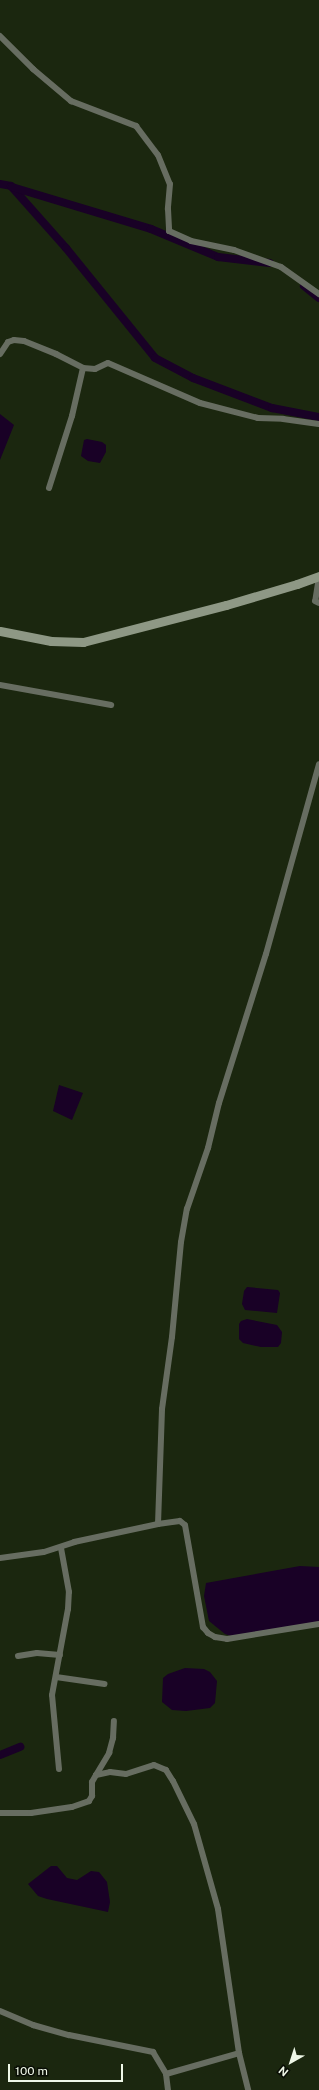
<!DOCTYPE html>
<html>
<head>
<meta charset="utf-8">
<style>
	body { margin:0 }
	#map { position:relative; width:319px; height:2090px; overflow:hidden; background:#1b270f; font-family:"Public Sans",sans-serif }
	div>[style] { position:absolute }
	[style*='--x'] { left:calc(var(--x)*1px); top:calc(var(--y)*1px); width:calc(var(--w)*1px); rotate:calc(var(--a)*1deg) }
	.water>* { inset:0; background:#190126 }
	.canal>* { height:8px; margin:-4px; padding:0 4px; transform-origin:4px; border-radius:4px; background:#190126 }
	.street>* { height:6px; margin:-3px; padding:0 3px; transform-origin:3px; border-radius:3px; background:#676d61 }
	.secondary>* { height:9px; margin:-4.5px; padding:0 4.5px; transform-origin:4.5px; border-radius:4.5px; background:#8e9885 }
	span { translate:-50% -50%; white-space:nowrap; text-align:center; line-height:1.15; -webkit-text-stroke:3px #090e05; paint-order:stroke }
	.north { position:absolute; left:271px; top:2042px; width:40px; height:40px; -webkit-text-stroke:3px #090e05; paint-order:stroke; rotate:219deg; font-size:11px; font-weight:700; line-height:16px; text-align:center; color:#eef7e7 }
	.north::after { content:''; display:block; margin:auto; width:14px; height:18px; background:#eef7e7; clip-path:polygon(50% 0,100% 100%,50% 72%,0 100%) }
	.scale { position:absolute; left:8px; top:2064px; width:115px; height:18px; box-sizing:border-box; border:2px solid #eef7e7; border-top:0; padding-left:5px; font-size:12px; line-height:14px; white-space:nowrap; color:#eef7e7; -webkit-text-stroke:3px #090e05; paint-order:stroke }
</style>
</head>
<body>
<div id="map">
	<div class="water">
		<i style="clip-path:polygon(0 414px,14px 425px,0 460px)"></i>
		<i style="clip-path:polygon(87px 439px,102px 442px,106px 445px,106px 452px,100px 463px,88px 461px,81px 456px,84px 440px)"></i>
		<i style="clip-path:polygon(59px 1085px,83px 1093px,72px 1120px,53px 1111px)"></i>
		<i style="clip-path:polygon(247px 1287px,278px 1290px,280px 1293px,277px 1313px,245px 1310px,242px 1304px,244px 1291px)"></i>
		<i style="clip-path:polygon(247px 1319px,277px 1325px,282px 1332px,281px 1343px,278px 1347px,261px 1347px,243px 1343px,239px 1339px,239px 1324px,241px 1321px)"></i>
		<i style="clip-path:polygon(300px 1566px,319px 1567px,319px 1622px,234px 1637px,225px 1634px,209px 1621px,204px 1596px,206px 1583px)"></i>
		<i style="clip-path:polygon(185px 1668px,204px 1669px,210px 1672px,217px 1681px,215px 1703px,210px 1708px,186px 1711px,172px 1710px,162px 1702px,163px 1678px,168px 1674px)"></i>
		<i style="clip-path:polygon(51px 1866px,57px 1866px,67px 1878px,77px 1880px,91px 1871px,99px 1872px,107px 1882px,110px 1902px,108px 1912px,47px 1899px,38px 1896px,28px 1884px)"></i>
	</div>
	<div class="canal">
		<i style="--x:0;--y:184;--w:11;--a:10"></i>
		<i style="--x:11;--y:186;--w:83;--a:48.4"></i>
		<i style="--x:66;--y:248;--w:141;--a:51"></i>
		<i style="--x:155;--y:358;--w:43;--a:27.8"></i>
		<i style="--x:193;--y:378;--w:85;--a:20.8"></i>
		<i style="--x:272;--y:408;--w:48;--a:10.8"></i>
		<i style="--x:12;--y:187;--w:145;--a:16.8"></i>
		<i style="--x:151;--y:229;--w:73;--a:22.7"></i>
		<i style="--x:218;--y:257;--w:52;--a:6.6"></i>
		<i style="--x:304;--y:286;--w:19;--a:39"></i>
		<i style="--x:0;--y:1755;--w:22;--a:-22"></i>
	</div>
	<div class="street">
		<i style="--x:0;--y:36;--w:47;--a:45"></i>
		<i style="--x:33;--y:69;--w:50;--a:40.1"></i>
		<i style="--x:71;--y:101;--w:70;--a:21"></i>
		<i style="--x:136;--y:126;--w:36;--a:53"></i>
		<i style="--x:158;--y:155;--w:31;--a:68"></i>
		<i style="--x:170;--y:184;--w:25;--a:95"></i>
		<i style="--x:168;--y:209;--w:22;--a:87"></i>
		<i style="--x:169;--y:231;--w:24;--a:24"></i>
		<i style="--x:191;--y:241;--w:44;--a:11.8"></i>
		<i style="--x:234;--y:250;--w:50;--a:19.9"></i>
		<i style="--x:281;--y:267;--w:47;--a:35.4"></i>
		<i style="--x:0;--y:354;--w:14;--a:-56"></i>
		<i style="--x:8;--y:342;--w:6;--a:-18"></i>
		<i style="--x:14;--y:340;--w:10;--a:6"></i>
		<i style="--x:24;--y:341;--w:35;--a:22"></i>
		<i style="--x:56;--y:354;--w:30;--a:27"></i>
		<i style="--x:49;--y:488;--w:76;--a:-72.3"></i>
		<i style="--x:72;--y:416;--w:49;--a:-77.1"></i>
		<i style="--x:83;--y:368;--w:12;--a:5"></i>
		<i style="--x:95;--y:369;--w:14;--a:-25"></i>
		<i style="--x:108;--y:363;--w:100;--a:23.5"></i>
		<i style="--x:200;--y:403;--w:60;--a:14.5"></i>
		<i style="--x:258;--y:418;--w:25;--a:2"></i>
		<i style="--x:283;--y:419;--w:36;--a:8"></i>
		<i style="--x:319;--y:577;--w:24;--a:99"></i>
		<i style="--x:315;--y:601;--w:4;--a:27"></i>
		<i style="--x:0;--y:685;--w:113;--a:10.2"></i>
		<i style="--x:158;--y:1524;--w:22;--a:-8"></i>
		<i style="--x:180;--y:1521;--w:6;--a:39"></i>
		<i style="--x:185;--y:1525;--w:104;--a:80"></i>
		<i style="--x:203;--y:1627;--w:8;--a:50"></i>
		<i style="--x:208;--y:1633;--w:8;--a:30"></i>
		<i style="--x:215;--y:1637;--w:12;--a:9"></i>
		<i style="--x:227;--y:1639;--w:93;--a:-9.3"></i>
		<i style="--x:0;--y:1558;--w:44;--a:-7.8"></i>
		<i style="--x:44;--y:1552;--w:32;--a:-18"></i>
		<i style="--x:74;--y:1542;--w:86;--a:-12.1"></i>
		<i style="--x:158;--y:1524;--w:115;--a:-88"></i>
		<i style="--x:162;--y:1409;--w:73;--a:-82.1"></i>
		<i style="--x:172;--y:1337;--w:95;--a:-84.6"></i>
		<i style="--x:181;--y:1242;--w:34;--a:-80"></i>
		<i style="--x:187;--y:1209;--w:65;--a:-71"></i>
		<i style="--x:208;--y:1148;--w:46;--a:-76.3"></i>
		<i style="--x:219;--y:1103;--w:156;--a:-72.5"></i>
		<i style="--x:266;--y:954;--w:197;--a:-74.4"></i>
		<i style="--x:18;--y:1656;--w:19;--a:-9"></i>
		<i style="--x:37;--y:1653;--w:23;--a:5"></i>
		<i style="--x:56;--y:1677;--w:49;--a:8.3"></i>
		<i style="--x:59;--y:1769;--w:74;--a:-95.4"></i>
		<i style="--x:52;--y:1695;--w:87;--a:-79.5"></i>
		<i style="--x:68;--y:1609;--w:17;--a:-87"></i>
		<i style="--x:69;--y:1592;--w:45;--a:-100.3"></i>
		<i style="--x:96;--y:1775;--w:26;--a:-59"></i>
		<i style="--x:109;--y:1753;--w:16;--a:-75"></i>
		<i style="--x:113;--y:1738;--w:17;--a:-87"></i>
		<i style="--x:0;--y:1813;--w:31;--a:0"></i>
		<i style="--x:31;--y:1813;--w:41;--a:-8.3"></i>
		<i style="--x:72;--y:1807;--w:18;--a:-19"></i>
		<i style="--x:89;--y:1801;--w:6;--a:-59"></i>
		<i style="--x:92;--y:1796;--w:14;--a:-90"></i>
		<i style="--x:92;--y:1782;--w:8;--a:-60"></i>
		<i style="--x:96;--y:1775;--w:14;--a:-12"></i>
		<i style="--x:110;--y:1772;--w:16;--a:7"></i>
		<i style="--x:126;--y:1774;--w:29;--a:-18"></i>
		<i style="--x:154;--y:1765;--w:13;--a:23"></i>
		<i style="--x:166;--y:1770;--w:13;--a:58"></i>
		<i style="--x:173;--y:1781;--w:48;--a:64"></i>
		<i style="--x:194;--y:1824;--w:88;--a:74.2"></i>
		<i style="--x:218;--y:1909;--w:146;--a:81.7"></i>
		<i style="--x:0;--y:2011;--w:36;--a:23"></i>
		<i style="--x:33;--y:2025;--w:37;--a:16"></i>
		<i style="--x:69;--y:2035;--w:86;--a:11.4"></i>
		<i style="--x:153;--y:2052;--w:26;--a:59"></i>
		<i style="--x:166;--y:2074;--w:16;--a:83"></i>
		<i style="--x:166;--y:2074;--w:76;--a:-16"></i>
		<i style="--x:239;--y:2053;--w:38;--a:76"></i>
	</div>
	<div class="secondary">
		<i style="--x:0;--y:631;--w:52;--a:11.1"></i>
		<i style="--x:51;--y:641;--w:32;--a:2"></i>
		<i style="--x:83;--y:642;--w:148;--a:-14.5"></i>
		<i style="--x:226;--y:605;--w:74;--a:-16.5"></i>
		<i style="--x:297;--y:584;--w:23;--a:-20"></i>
	</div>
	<div class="north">N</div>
	<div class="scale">100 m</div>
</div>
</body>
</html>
